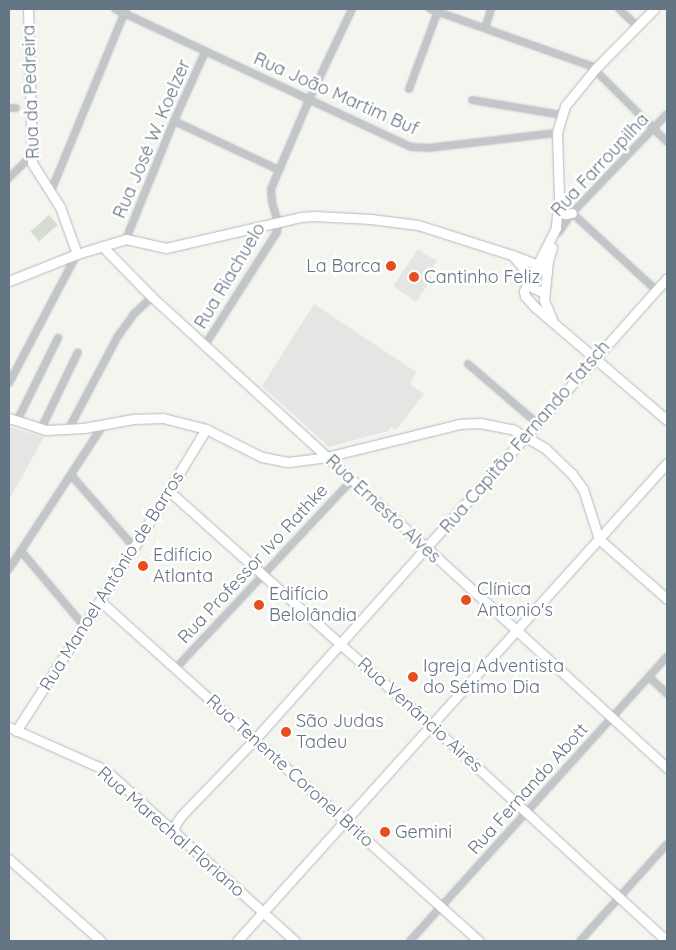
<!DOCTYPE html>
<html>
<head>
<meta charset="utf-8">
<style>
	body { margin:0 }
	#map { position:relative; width:676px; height:950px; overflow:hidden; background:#f5f5f0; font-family:Quicksand,sans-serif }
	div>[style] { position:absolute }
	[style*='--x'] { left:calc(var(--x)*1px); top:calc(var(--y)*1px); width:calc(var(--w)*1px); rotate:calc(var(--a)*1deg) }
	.built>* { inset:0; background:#e5e6e4 }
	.green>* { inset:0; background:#d5dcd1; transform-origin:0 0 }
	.roads { filter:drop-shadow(0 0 1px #b4b9be) drop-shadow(0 0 1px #b4b9be) }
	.street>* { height:6px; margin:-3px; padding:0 3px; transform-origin:3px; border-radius:3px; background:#c2c6c9 }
	.secondary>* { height:9px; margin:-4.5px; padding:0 4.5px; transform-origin:4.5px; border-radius:4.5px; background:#fff }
	.dots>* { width:14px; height:14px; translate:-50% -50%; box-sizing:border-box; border:2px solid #fff; border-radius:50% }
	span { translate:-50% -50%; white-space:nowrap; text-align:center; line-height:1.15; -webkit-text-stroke:5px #fff; paint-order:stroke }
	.street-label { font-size:18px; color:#637483 }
	.poi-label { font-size:18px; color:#637483 }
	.right { translate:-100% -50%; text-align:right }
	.left { translate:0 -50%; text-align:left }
	.frame { position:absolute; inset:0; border:10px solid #637483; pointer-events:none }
</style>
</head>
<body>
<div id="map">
	<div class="built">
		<i style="clip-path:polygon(418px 249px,437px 261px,427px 275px,432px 278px,416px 302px,393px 286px)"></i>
		<i style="clip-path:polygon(314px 304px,416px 372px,410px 384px,424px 394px,396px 430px,391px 427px,388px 431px,329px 447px,262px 386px)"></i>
		<i style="clip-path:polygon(9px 427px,44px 437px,9px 500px)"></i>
	</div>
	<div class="green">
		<i style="left:49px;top:215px;width:13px;height:25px;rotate:48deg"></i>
	</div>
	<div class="roads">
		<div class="street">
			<i style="--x:115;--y:9;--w:327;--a:25"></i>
			<i style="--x:411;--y:147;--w:18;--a:3"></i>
			<i style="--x:429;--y:148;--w:129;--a:-6.7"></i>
			<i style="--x:430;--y:9;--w:171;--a:19.5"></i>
			<i style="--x:591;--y:66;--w:107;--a:45"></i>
			<i style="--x:619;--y:9;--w:25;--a:43"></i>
			<i style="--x:485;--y:28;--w:20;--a:-72"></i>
			<i style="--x:409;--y:89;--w:83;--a:-69.6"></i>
			<i style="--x:472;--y:100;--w:91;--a:9.5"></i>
			<i style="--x:9;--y:108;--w:7;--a:0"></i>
			<i style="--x:174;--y:121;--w:116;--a:25"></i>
			<i style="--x:9;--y:178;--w:33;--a:-45"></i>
			<i style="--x:51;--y:191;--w:197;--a:-67.6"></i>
			<i style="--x:572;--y:213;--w:114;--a:42.5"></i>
			<i style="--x:554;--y:234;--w:5;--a:-22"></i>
			<i style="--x:559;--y:232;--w:23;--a:-56"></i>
			<i style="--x:572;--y:213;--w:137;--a:-46.2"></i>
			<i style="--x:126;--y:239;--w:127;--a:-67.9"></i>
			<i style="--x:174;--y:121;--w:76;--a:-65.8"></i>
			<i style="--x:205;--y:345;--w:134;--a:-57.5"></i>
			<i style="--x:277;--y:232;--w:10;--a:-84"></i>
			<i style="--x:278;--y:222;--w:21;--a:-107"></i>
			<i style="--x:272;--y:202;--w:13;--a:-94"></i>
			<i style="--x:271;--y:189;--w:97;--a:-66.9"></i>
			<i style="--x:309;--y:100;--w:101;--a:-64.7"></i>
			<i style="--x:468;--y:364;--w:92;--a:40.6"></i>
			<i style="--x:9;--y:383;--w:146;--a:-62.2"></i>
			<i style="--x:17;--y:421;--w:93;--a:-63.7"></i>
			<i style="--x:41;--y:429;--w:85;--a:-64.3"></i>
			<i style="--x:68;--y:430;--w:106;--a:-62"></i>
			<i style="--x:118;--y:336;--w:29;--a:-54"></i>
			<i style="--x:135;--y:313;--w:23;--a:-43"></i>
			<i style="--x:71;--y:475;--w:96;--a:48.8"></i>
			<i style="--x:21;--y:551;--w:98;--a:50"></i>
			<i style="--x:9;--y:569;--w:173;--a:-56.8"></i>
			<i style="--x:175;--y:669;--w:259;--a:-46.9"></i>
			<i style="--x:649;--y:677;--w:25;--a:43"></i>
			<i style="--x:410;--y:941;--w:383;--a:-47.9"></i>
			<i style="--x:580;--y:941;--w:130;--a:-48.1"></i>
		</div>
		<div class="secondary">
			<i style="--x:28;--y:9;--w:154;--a:88.5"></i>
			<i style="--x:32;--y:163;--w:52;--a:57.5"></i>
			<i style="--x:60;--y:207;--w:50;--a:70.1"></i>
			<i style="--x:654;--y:9;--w:84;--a:134.5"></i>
			<i style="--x:595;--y:69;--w:48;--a:129"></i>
			<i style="--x:565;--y:106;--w:28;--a:107"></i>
			<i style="--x:557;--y:133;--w:64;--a:88.2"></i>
			<i style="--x:559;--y:197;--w:31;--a:96"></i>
			<i style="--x:556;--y:228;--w:71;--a:116.9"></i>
			<i style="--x:524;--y:291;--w:5;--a:79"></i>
			<i style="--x:525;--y:296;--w:15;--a:48"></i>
			<i style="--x:535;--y:307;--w:174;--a:40.6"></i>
			<i style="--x:562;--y:212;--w:4;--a:34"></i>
			<i style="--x:565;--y:214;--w:7;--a:-8"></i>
			<i style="--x:102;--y:246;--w:71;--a:45.6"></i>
			<i style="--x:152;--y:297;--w:698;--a:42.44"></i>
			<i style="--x:514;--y:257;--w:26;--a:50"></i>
			<i style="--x:531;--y:277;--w:11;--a:80"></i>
			<i style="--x:533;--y:288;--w:12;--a:24"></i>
			<i style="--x:9;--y:281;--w:73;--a:-21.7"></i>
			<i style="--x:77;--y:254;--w:51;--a:-17"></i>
			<i style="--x:126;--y:239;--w:41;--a:12.7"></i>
			<i style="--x:166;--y:248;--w:139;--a:-12.9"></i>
			<i style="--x:301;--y:217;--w:13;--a:-4"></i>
			<i style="--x:314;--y:216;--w:57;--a:3"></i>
			<i style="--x:371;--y:219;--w:47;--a:7.3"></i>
			<i style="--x:418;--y:225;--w:99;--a:17.7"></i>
			<i style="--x:512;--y:255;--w:28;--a:21"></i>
			<i style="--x:538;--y:265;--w:12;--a:42"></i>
			<i style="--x:552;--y:319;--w:21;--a:-113"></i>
			<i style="--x:544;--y:300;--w:40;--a:-84.3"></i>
			<i style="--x:548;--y:260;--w:13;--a:-72"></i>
			<i style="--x:9;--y:418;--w:40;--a:18"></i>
			<i style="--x:47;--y:430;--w:37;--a:-3"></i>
			<i style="--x:84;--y:428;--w:50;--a:-10.4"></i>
			<i style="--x:133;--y:419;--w:30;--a:-2"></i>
			<i style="--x:163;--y:418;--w:44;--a:14.3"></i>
			<i style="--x:206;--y:429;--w:63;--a:26.6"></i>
			<i style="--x:262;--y:457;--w:26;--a:11"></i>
			<i style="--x:288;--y:462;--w:38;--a:-7"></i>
			<i style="--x:326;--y:457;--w:137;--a:-13.9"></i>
			<i style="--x:459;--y:424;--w:21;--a:-3"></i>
			<i style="--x:480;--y:423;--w:33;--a:11"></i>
			<i style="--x:512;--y:429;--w:38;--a:30"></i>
			<i style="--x:545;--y:448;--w:37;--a:44"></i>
			<i style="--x:572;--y:474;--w:19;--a:54"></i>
			<i style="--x:583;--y:489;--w:52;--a:72.3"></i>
			<i style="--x:599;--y:539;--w:91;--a:41.4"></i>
			<i style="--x:169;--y:491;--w:351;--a:41.8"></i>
			<i style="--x:431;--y:725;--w:320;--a:42.5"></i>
			<i style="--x:100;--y:601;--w:509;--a:41.9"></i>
			<i style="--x:9;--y:727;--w:98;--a:24"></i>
			<i style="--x:99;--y:767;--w:13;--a:32"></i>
			<i style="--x:110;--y:774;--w:249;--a:42.1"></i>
			<i style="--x:16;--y:731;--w:219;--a:-57.3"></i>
			<i style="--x:134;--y:547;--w:138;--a:-58.6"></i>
			<i style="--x:174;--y:833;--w:8;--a:-83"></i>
			<i style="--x:175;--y:825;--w:11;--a:-56"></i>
			<i style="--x:181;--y:816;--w:107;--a:-46.1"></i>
			<i style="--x:255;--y:739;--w:618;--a:-48.21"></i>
			<i style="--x:9;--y:859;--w:123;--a:41.7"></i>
			<i style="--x:237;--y:941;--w:643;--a:-48.03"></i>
		</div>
	</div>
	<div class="dots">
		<i style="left:391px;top:266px;background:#e84d1e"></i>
		<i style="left:414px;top:277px;background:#e84d1e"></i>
		<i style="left:143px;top:566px;background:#e84d1e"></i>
		<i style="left:466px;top:600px;background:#e84d1e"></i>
		<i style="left:259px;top:605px;background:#e84d1e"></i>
		<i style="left:413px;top:677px;background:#e84d1e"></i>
		<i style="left:286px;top:732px;background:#e84d1e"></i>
		<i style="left:385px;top:832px;background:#e84d1e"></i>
	</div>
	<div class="street-label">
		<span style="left:31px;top:92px;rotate:-92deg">Rua da Pedreira</span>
		<span style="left:336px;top:94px;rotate:24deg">Rua João Martim Buf</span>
		<span style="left:152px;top:139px;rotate:-67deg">Rua José W. Koelzer</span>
		<span style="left:600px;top:165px;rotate:-47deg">Rua Farroupilha</span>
		<span style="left:230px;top:276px;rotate:-59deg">Rua Riachuelo</span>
		<span style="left:525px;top:437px;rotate:-49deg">Rua Capitão Fernando Tatsch</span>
		<span style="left:383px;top:509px;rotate:43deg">Rua Ernesto Alves</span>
		<span style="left:253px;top:564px;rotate:-47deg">Rua Professor Ivo Rathke</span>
		<span style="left:112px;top:581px;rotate:-58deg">Rua Manoel Antônio de Barros</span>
		<span style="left:420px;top:715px;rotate:42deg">Rua Venâncio Aires</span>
		<span style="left:290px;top:771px;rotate:42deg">Rua Tenente Coronel Brito</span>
		<span style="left:528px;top:789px;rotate:-48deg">Rua Fernando Abott</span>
		<span style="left:171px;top:832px;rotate:41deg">Rua Marechal Floriano</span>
	</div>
	<div class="poi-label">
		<span class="right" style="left:381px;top:266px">La Barca</span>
		<span class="left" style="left:424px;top:277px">Cantinho Feliz</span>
		<span class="left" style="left:153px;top:566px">Edifício<br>Atlanta</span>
		<span class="left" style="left:477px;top:600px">Clínica<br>Antonio's</span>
		<span class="left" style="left:269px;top:605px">Edifício<br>Belolândia</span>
		<span class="left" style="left:423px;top:677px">Igreja Adventista<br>do Sétimo Dia</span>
		<span class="left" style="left:296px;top:732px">São Judas<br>Tadeu</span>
		<span class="left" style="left:395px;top:832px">Gemini</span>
	</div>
	<div class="frame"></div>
</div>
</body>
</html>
